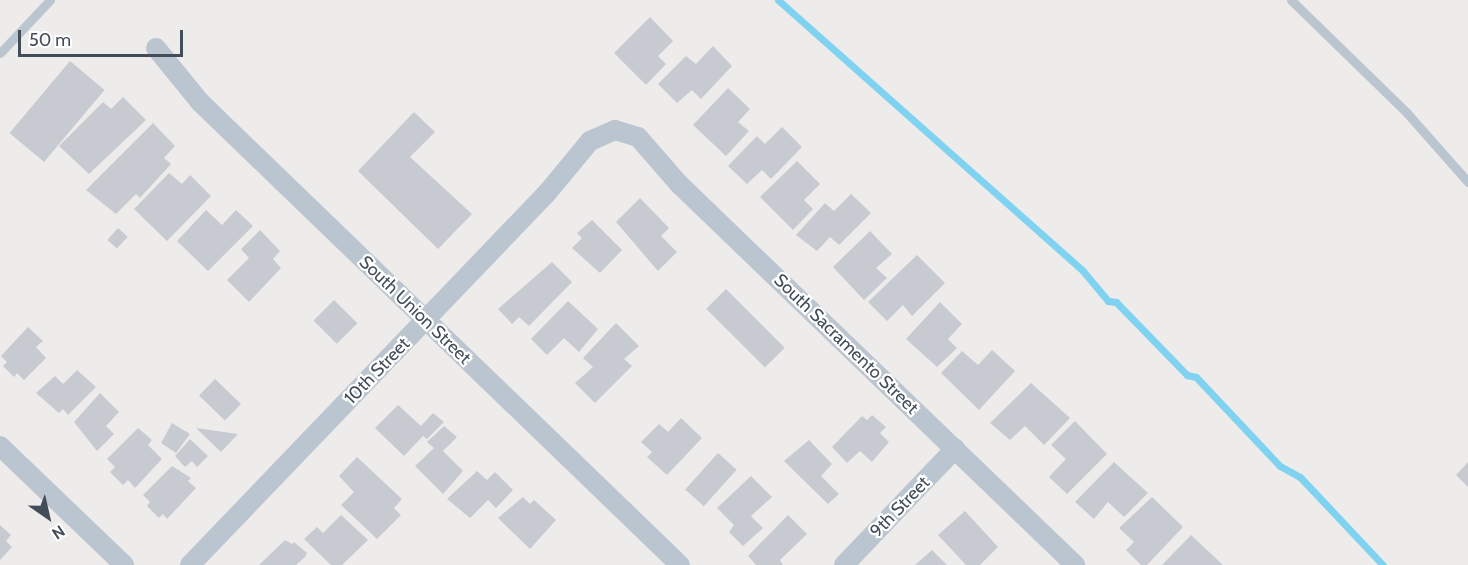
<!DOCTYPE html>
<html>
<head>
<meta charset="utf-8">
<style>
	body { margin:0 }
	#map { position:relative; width:1468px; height:565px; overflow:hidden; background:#eeebeb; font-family:Cabin,sans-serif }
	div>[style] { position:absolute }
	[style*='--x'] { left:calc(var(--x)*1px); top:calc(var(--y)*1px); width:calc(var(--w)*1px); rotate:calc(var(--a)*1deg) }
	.stream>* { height:7px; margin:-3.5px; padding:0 3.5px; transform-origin:3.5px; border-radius:3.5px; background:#7fd2f0 }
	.building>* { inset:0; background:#c8cad1; transform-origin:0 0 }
	.service>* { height:9px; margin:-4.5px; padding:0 4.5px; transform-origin:4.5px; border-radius:4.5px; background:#bbc5cf }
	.minor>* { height:20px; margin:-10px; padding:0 10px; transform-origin:10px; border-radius:10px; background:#bbc5cf }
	span { translate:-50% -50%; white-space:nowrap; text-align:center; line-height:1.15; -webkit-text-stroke:4.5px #fff; paint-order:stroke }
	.street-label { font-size:18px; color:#434d5a }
	.north { position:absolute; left:18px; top:487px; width:60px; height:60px; -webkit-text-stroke:4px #fff; paint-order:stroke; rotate:146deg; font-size:16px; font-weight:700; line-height:24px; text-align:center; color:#434d5a }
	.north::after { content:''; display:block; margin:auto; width:21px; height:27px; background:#434d5a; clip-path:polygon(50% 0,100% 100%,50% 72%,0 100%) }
	.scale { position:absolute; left:18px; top:30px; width:165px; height:27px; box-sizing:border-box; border:3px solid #434d5a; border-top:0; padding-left:8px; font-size:18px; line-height:21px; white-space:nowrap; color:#434d5a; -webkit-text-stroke:4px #fff; paint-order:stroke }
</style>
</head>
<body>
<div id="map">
	<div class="stream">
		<i style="--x:778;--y:0;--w:408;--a:41.6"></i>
		<i style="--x:1083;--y:271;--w:39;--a:50"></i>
		<i style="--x:1108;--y:301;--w:8;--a:7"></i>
		<i style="--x:1116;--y:302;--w:102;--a:45.8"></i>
		<i style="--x:1187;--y:375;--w:9;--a:13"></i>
		<i style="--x:1196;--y:377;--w:122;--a:46.7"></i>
		<i style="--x:1280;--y:466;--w:23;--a:29"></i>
		<i style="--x:1300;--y:477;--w:121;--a:46.7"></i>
	</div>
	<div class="building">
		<i style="clip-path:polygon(650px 17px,673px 41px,658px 56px,666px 64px,646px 85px,614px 53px)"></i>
		<i style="clip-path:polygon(713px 46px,732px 66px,701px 99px,692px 90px,677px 103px,658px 84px,686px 56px,696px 64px)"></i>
		<i style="left:70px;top:61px;width:45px;height:94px;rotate:40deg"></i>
		<i style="clip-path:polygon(728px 88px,750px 109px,738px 122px,749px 131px,726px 156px,693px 125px)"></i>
		<i style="clip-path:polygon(123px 97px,146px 120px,89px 174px,59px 146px,103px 102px,111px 109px)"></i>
		<i style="clip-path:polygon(414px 112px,435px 132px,410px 157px,472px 214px,438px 249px,358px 171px)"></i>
		<i style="clip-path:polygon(153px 123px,175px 146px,164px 158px,171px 164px,140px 198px,136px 194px,116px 214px,86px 190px)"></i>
		<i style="clip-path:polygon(782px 127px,802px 147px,771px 179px,762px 170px,747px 184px,728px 166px,757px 136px,765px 144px)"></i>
		<i style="clip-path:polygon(797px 161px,820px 184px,804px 200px,813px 209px,793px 230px,760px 197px)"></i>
		<i style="clip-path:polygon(169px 173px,182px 184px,190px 175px,211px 196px,167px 241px,134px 209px)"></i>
		<i style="clip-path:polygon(851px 194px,871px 213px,839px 245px,830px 237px,817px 251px,796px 235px,825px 203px,834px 211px)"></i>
		<i style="clip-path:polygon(640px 198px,669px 228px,661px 236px,677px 252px,658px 271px,616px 222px)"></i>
		<i style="clip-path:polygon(206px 210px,222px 225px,236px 210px,253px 226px,208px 271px,177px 241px)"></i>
		<i style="clip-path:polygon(592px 220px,622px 250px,600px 273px,572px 248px,582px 238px,577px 233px)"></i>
		<i style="left:118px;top:228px;width:13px;height:16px;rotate:42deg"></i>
		<i style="clip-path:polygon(260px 230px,280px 251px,273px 259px,281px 268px,249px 302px,227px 280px,249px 258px,241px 249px)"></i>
		<i style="clip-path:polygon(870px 231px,892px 254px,876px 268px,887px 278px,864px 300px,833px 267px)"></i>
		<i style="clip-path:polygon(917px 255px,945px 283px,912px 316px,903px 305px,887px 321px,868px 302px)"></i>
		<i style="clip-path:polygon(552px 262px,572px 282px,529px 326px,519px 317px,512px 324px,498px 309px)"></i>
		<i style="left:726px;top:289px;width:83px;height:28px;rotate:45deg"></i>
		<i style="left:334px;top:300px;width:33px;height:29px;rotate:45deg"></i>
		<i style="clip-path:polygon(568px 301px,598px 329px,579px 352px,564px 338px,547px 355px,531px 339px)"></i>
		<i style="clip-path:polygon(940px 302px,962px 324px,948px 339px,957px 348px,937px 367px,906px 339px)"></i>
		<i style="clip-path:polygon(616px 323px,639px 346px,624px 359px,632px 366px,595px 403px,575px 383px,593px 367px,583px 358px)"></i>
		<i style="clip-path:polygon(28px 327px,43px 341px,36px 347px,46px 358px,24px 380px,17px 373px,14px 377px,3px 366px,7px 362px,1px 356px)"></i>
		<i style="clip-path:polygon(992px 350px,1015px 371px,979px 410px,941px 373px,962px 351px,978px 365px)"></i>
		<i style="clip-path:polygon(77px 370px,96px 387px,68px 415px,63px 409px,59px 413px,36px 393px,55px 376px,63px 384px)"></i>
		<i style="left:215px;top:379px;width:36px;height:23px;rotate:44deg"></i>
		<i style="clip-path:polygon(1031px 383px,1070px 418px,1044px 445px,1025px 426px,1010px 440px,990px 423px)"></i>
		<i style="clip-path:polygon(100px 393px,119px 412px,106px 426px,114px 434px,97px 451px,74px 422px)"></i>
		<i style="clip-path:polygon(398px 405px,421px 426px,433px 413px,444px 422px,427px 439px,423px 436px,404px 456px,375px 428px)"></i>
		<i style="clip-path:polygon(872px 415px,886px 427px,880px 433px,889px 442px,872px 462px,860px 451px,847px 463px,832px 447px,862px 416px,867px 420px)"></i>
		<i style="clip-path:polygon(681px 418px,702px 438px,667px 475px,647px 457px,652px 452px,641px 442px,659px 424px,668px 432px)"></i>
		<i style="clip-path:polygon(1075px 421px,1107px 454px,1067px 494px,1049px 477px,1066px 459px,1051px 445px)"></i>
		<i style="clip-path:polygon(172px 423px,190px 434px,176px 453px,161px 443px)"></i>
		<i style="clip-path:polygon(444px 426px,457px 437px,443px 451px,463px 471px,443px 494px,415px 466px,434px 448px,427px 442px)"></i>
		<i style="clip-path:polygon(138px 428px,152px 440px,148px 445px,162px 459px,135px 488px,128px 480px,123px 485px,110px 472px,115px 467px,107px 459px)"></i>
		<i style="clip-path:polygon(196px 428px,238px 434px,221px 452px)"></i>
		<i style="clip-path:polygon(190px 439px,208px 456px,197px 467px,192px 461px,185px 467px,175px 456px)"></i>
		<i style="clip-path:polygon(809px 440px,832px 464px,821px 476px,839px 494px,828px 504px,784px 461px)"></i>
		<i style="left:718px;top:453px;width:25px;height:49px;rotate:42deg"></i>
		<i style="clip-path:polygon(357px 457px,402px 499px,394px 508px,401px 515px,377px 539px,341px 505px,354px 492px,339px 476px)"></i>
		<i style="clip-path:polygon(1114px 462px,1148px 493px,1124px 517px,1108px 502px,1094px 519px,1075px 502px)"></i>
		<i style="clip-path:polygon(1468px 462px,1468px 487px,1456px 475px)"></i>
		<i style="clip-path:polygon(172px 466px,191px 478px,188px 481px,196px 488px,167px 519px,163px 514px,159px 518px,147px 506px,150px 502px,143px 495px)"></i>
		<i style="clip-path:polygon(477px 471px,487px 480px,495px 472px,513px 490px,496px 508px,488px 500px,470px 518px,447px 499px)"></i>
		<i style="clip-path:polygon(751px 476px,772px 497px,751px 516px,763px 528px,743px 546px,729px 532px,734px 525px,717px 508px)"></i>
		<i style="clip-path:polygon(523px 497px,530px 504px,534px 500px,556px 520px,530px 549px,498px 518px)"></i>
		<i style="clip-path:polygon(1152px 497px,1183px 527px,1147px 565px,1141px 565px,1126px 550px,1134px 542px,1119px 528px)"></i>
		<i style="clip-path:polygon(965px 511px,998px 547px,980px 565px,966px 565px,938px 535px)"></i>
		<i style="clip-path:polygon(341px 515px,368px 540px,342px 565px,331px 565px,304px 539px,317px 527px,323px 533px)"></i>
		<i style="clip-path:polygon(788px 515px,807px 534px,780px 560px,783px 565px,756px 565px,748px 556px)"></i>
		<i style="clip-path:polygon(0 525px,11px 535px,6px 541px,12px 547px,0 560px)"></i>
		<i style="clip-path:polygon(1191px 535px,1223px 565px,1162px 565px)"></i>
		<i style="clip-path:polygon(285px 540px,292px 544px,294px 542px,307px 553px,305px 557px,296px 565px,259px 565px)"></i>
		<i style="clip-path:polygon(932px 550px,947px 565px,915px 565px)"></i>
	</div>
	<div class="service">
		<i style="--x:1291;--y:0;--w:162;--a:44.2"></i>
		<i style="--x:1407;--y:113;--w:92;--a:48.5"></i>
		<i style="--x:0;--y:53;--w:73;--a:-46.7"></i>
	</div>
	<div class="minor">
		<i style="--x:156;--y:48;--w:70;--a:50.8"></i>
		<i style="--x:200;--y:102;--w:667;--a:43.97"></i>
		<i style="--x:0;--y:446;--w:172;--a:43.8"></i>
		<i style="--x:190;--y:565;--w:516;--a:-46.18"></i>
		<i style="--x:547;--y:193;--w:67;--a:-50.4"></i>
		<i style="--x:590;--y:141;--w:27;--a:-24"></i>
		<i style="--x:615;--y:130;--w:24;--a:17"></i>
		<i style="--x:638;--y:137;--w:62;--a:48.9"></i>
		<i style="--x:679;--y:184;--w:550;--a:43.89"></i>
		<i style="--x:844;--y:565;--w:161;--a:-46.3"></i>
	</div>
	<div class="street-label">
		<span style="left:415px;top:310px;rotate:44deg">South Union Street</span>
		<span style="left:846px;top:344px;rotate:44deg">South Sacramento Street</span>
		<span style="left:377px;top:371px;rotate:-46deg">10th Street</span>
		<span style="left:900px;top:507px;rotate:-46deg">9th Street</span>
	</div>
	<div class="north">N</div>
	<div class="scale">50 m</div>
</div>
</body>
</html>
